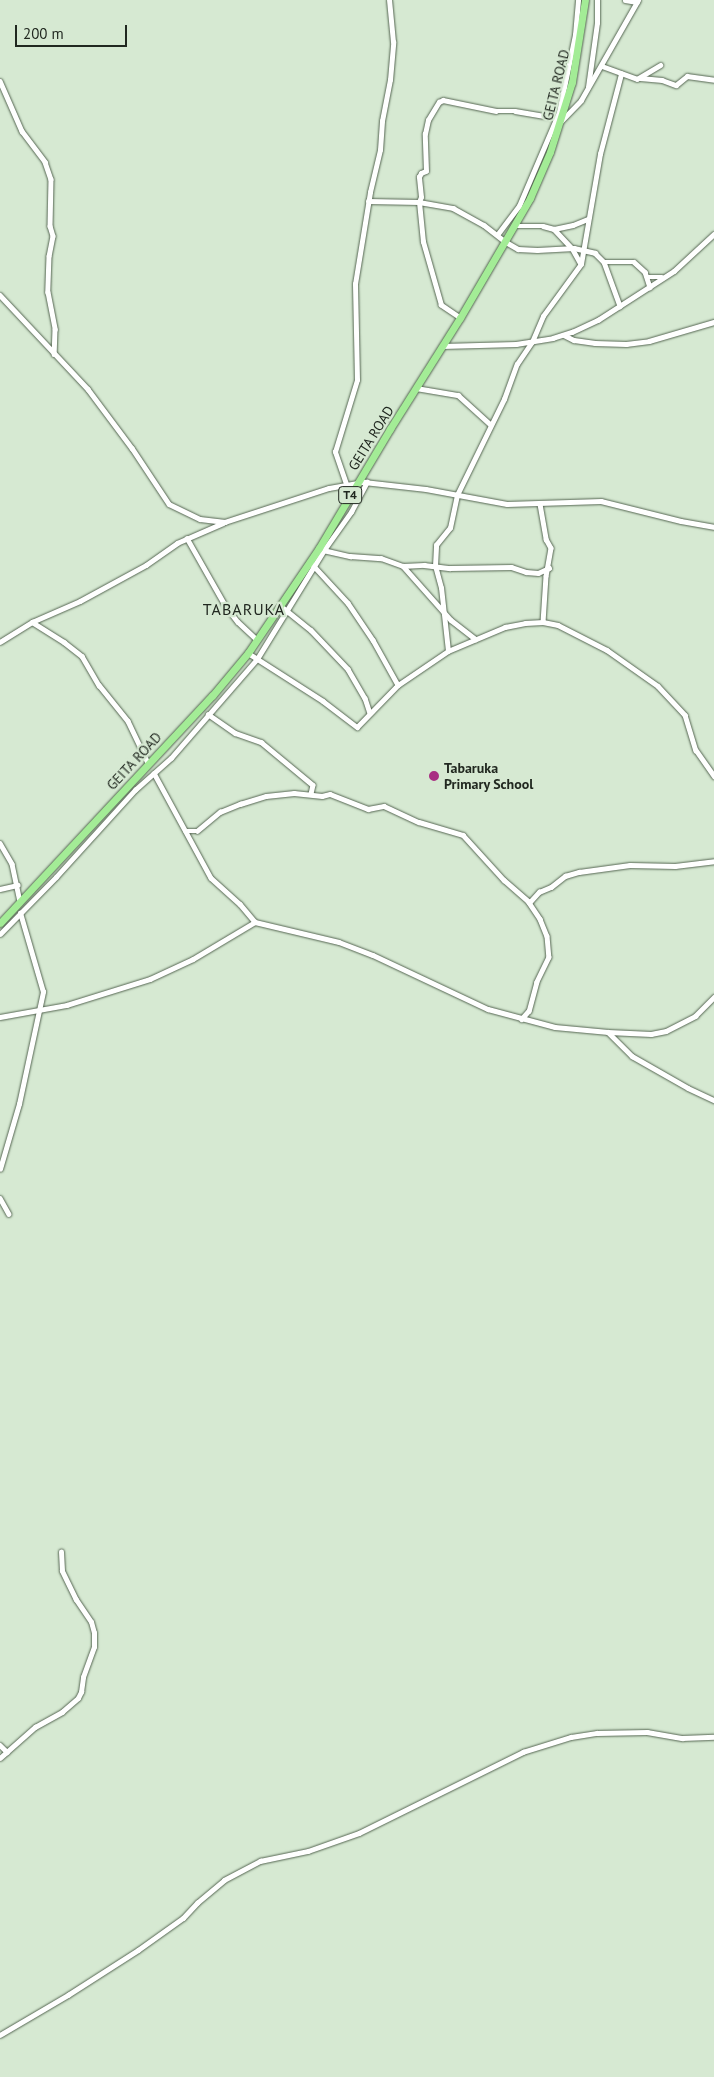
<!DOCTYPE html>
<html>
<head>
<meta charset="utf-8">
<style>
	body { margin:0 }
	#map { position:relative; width:714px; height:2077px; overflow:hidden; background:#d6e9d2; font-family:"PT Sans",sans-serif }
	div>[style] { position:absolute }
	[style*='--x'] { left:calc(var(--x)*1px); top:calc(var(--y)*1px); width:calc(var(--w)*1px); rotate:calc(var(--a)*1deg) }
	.roads { filter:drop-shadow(0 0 1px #556652) drop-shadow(0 0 1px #556652) }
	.minor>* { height:4.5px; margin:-2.25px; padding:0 2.25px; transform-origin:2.25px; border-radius:2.25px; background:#fff }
	.tertiary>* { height:5px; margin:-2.5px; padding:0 2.5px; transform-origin:2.5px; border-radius:2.5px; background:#fff }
	.trunk>* { height:7px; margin:-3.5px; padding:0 3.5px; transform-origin:3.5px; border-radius:3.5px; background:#a3ec96 }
	.dots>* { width:14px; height:14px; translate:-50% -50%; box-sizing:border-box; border:2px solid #d6e9d2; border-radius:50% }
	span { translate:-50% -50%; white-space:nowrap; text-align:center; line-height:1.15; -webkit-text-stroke:4.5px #d6e9d2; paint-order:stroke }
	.shield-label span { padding:1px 4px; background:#d6e9d2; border:1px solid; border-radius:4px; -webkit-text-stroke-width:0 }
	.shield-label { font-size:12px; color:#212820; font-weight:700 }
	.street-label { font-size:14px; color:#212820 }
	.poi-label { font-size:14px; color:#212820; font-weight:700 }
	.left { translate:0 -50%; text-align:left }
	.quarter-label { font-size:16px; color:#212820; letter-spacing:1px }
	.scale { position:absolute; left:15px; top:25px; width:112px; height:22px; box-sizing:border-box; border:2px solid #212820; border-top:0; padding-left:6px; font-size:15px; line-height:18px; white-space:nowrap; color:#212820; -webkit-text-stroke:4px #d6e9d2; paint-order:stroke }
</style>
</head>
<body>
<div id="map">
	<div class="roads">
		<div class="minor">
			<i style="--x:625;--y:0;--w:12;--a:9"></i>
			<i style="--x:602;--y:66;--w:37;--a:20"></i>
			<i style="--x:637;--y:79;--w:27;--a:-31"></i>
			<i style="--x:640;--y:78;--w:22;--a:5"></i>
			<i style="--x:662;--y:80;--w:15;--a:20"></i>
			<i style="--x:676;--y:85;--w:14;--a:-39"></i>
			<i style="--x:687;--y:76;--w:27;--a:8"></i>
			<i style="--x:0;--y:81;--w:55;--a:66.3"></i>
			<i style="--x:22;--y:131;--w:39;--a:53"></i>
			<i style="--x:45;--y:162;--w:18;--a:71"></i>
			<i style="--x:51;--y:179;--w:47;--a:91.2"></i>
			<i style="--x:50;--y:226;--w:10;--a:73"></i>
			<i style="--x:53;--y:236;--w:20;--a:101"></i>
			<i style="--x:49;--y:256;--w:36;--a:92"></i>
			<i style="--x:48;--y:292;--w:38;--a:79"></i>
			<i style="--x:55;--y:329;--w:25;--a:92"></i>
			<i style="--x:588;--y:87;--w:65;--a:-82"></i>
			<i style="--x:597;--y:23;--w:23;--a:-90"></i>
			<i style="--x:368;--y:201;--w:51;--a:1.1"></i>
			<i style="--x:419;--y:202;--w:35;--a:10"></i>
			<i style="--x:453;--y:208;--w:35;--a:29"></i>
			<i style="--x:484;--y:225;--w:28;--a:38"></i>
			<i style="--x:506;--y:242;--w:14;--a:30"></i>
			<i style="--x:518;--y:249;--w:19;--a:3"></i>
			<i style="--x:537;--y:250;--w:37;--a:-3"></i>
			<i style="--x:574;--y:248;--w:22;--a:13"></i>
			<i style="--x:595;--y:253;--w:13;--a:45"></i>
			<i style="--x:604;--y:262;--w:47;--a:70"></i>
			<i style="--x:515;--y:226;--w:28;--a:0"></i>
			<i style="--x:543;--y:226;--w:11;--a:15"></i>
			<i style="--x:554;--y:229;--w:26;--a:47"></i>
			<i style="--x:572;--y:248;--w:18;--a:61"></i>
			<i style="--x:554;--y:229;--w:19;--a:-12"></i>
			<i style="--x:573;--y:225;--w:16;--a:-22"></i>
			<i style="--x:497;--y:235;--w:36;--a:-53"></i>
			<i style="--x:519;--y:206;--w:102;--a:-66.9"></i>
			<i style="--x:559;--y:112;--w:79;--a:-78.3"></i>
			<i style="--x:575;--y:35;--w:35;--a:-85"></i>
			<i style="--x:604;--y:262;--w:30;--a:0"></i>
			<i style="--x:634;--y:262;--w:15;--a:42"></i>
			<i style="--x:645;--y:272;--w:16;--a:72"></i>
			<i style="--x:647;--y:277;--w:15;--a:0"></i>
			<i style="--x:0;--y:295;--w:129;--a:46.9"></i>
			<i style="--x:88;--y:389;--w:74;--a:53.3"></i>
			<i style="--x:132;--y:448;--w:67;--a:56.5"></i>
			<i style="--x:169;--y:504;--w:34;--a:26"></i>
			<i style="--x:200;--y:519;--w:25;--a:7"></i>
			<i style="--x:225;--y:522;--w:109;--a:-18.1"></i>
			<i style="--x:329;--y:488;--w:36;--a:-10"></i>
			<i style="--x:364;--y:482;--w:62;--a:6.4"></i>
			<i style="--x:426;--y:489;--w:82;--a:10.5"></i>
			<i style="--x:507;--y:504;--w:94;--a:-1.8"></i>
			<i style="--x:601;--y:501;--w:82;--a:14"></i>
			<i style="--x:681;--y:521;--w:34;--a:10"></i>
			<i style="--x:460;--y:318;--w:23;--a:-146"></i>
			<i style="--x:441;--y:305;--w:66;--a:-105.9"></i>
			<i style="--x:423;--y:242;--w:40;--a:-95.7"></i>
			<i style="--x:419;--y:202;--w:5;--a:-68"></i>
			<i style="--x:421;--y:197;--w:20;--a:-96"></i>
			<i style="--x:419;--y:177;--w:4;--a:-63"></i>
			<i style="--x:421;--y:173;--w:5;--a:-22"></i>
			<i style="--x:426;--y:171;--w:37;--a:-92"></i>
			<i style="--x:425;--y:134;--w:14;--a:-78"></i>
			<i style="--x:428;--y:120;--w:21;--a:-59"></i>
			<i style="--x:439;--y:102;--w:4;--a:-27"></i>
			<i style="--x:443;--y:100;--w:54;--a:11.7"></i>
			<i style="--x:496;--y:111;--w:19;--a:0"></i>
			<i style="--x:515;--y:111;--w:43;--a:9.5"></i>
			<i style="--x:564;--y:335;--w:11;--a:27"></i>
			<i style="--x:574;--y:340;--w:21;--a:8"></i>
			<i style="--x:595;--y:343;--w:31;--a:2"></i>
			<i style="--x:626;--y:344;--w:23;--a:-7"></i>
			<i style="--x:649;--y:341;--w:68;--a:-16.3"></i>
			<i style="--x:442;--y:346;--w:74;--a:-1.5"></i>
			<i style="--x:516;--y:344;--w:37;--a:-9"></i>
			<i style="--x:553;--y:338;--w:20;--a:-18"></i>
			<i style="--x:572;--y:332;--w:29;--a:-25"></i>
			<i style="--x:598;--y:320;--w:90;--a:-32.8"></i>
			<i style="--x:674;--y:271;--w:54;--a:-42.8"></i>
			<i style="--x:416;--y:388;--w:43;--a:9.5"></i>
			<i style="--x:458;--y:395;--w:43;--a:42.2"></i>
			<i style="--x:346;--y:484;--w:34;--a:-109"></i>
			<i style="--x:335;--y:452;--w:75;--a:-73"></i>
			<i style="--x:357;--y:380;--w:96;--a:-91.2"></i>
			<i style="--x:355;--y:284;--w:93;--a:-80.7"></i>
			<i style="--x:370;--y:192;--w:43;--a:-76.6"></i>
			<i style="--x:380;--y:150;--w:29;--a:-86"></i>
			<i style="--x:382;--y:121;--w:42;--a:-79"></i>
			<i style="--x:390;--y:80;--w:38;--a:-85"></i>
			<i style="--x:393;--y:42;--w:42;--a:-95.4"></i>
			<i style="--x:540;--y:504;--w:36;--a:80"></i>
			<i style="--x:546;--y:539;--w:10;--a:61"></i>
			<i style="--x:551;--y:548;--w:28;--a:100"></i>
			<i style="--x:546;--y:576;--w:46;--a:93.7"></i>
			<i style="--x:187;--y:538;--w:77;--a:60.4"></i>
			<i style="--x:225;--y:605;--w:21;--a:53"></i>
			<i style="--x:238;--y:622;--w:26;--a:43"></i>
			<i style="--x:323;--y:550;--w:28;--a:13"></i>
			<i style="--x:350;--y:556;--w:31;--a:4"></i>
			<i style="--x:381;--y:558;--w:23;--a:20"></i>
			<i style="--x:403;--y:566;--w:21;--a:-3"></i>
			<i style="--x:424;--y:565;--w:26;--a:7"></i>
			<i style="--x:450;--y:568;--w:61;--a:-0.9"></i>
			<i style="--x:511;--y:567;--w:16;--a:18"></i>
			<i style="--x:526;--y:572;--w:12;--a:5"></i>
			<i style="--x:538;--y:573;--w:12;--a:-24"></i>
			<i style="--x:312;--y:564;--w:53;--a:47.3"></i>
			<i style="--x:348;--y:603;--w:45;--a:56"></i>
			<i style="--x:373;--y:640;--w:51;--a:60.9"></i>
			<i style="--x:403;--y:566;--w:72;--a:48.4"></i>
			<i style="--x:451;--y:620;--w:31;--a:38"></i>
			<i style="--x:281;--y:606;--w:38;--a:39"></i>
			<i style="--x:311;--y:630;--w:54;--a:46.5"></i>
			<i style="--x:348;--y:669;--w:34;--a:60"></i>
			<i style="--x:365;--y:698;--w:16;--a:72"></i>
			<i style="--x:32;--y:622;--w:38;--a:32"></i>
			<i style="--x:64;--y:642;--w:23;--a:38"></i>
			<i style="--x:82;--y:656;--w:34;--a:60"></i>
			<i style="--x:99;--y:685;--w:46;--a:51.1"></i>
			<i style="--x:128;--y:721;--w:47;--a:64.5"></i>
			<i style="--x:0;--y:642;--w:38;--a:-32"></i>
			<i style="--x:32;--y:622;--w:52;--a:-23.6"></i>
			<i style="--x:80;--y:601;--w:75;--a:-28.6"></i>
			<i style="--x:146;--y:565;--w:38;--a:-35"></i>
			<i style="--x:177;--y:543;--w:50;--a:-23.5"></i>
			<i style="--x:448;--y:651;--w:63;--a:-96.3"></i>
			<i style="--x:441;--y:588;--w:23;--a:-105"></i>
			<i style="--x:435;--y:566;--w:21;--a:-87"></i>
			<i style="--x:436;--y:545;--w:22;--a:-51"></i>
			<i style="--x:450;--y:528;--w:34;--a:-78"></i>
			<i style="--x:457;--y:495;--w:107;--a:-63.9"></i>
			<i style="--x:504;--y:399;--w:37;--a:-70"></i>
			<i style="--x:517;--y:364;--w:27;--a:-56"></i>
			<i style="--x:532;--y:342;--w:28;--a:-67"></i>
			<i style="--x:543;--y:316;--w:64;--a:-53.8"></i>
			<i style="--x:581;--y:264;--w:112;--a:-80.2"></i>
			<i style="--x:600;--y:154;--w:83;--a:-75.3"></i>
			<i style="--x:248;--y:653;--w:89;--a:32.6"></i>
			<i style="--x:323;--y:701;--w:43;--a:37.4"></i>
			<i style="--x:208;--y:714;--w:33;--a:35"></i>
			<i style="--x:235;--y:733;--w:28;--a:19"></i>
			<i style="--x:261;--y:742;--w:67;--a:39.6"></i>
			<i style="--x:313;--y:785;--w:9;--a:103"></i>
			<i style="--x:357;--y:727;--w:59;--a:-45.7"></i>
			<i style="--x:398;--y:685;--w:60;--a:-34.2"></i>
			<i style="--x:448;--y:651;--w:62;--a:-22.8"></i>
			<i style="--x:505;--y:627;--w:20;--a:-11"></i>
			<i style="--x:525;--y:623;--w:18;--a:-3"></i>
			<i style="--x:543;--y:622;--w:15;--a:11"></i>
			<i style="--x:558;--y:625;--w:55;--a:27"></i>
			<i style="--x:607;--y:650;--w:62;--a:35.2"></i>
			<i style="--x:658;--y:686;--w:40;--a:47"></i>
			<i style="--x:685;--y:715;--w:37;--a:73"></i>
			<i style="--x:696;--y:750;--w:32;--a:55"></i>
			<i style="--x:154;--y:773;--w:119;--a:61.5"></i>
			<i style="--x:211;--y:878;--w:39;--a:42"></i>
			<i style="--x:240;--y:904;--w:23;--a:50"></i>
			<i style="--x:255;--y:922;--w:86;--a:13.4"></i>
			<i style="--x:339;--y:942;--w:36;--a:21"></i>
			<i style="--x:373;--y:955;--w:127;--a:25.2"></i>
			<i style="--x:488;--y:1009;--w:69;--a:15"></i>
			<i style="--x:555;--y:1027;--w:53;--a:5.4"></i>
			<i style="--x:608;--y:1032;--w:34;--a:45"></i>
			<i style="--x:632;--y:1056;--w:64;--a:29.7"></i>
			<i style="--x:688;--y:1088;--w:29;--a:25"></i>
			<i style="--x:185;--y:831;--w:12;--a:0"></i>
			<i style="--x:197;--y:831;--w:30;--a:-40"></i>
			<i style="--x:220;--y:812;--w:22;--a:-22"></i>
			<i style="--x:240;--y:804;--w:27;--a:-17"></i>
			<i style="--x:266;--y:796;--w:28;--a:-6"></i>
			<i style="--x:294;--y:793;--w:28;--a:6"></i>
			<i style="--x:322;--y:796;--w:8;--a:-14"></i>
			<i style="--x:330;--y:794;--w:41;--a:21.5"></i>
			<i style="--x:368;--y:809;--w:16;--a:-11"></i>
			<i style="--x:384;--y:806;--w:38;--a:25"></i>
			<i style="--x:419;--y:822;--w:46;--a:16.5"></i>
			<i style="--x:463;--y:835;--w:61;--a:47.7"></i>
			<i style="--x:504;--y:880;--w:32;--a:41"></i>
			<i style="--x:528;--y:901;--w:22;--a:56"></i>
			<i style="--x:540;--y:919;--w:18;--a:68"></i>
			<i style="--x:547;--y:936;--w:21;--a:85"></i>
			<i style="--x:549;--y:957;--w:28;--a:116"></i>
			<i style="--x:537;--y:982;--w:30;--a:105"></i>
			<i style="--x:529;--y:1011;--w:11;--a:131"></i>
			<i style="--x:0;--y:843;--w:24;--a:60"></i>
			<i style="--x:12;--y:864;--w:38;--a:78"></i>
			<i style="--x:0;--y:889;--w:18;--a:-13"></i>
			<i style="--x:529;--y:903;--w:15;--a:-48"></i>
			<i style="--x:539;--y:892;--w:13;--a:-23"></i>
			<i style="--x:551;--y:887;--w:18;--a:-38"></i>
			<i style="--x:565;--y:876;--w:15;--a:-16"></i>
			<i style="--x:579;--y:872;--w:51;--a:-7.8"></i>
			<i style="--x:630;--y:865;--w:45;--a:1.3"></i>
			<i style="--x:675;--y:866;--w:39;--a:-7"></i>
			<i style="--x:0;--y:934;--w:80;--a:-45.5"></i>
			<i style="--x:56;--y:877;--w:118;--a:-47.8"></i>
			<i style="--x:135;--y:790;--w:48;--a:-41.6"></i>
			<i style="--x:171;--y:758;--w:131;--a:-49"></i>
			<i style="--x:257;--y:659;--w:128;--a:-58.4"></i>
			<i style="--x:324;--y:550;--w:47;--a:-54.6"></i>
			<i style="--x:351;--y:512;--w:34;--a:-62"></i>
			<i style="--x:0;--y:1017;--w:68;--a:-10.2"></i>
			<i style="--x:67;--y:1005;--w:87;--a:-17.4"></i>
			<i style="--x:150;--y:979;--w:47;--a:-24.9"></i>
			<i style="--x:193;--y:959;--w:72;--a:-30.8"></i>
			<i style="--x:608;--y:1032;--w:43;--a:2.7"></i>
			<i style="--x:651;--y:1034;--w:15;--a:-11"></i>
			<i style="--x:666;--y:1031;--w:33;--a:-27"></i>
			<i style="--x:695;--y:1016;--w:27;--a:-45"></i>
			<i style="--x:0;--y:1169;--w:68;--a:-73.7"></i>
			<i style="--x:19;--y:1104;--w:115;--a:-77.9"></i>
			<i style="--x:43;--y:992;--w:82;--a:-106.2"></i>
			<i style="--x:0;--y:1198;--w:18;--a:61"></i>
			<i style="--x:0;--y:1745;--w:10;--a:45"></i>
			<i style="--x:0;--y:1758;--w:47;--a:-41.5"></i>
			<i style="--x:35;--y:1727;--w:31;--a:-29"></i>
			<i style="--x:62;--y:1712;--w:21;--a:-41"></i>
			<i style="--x:78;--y:1698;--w:7;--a:-63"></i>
			<i style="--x:81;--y:1692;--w:15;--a:-82"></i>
			<i style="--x:83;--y:1677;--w:32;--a:-70"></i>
			<i style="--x:94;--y:1647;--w:14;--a:-90"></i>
			<i style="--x:94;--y:1633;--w:11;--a:-105"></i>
			<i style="--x:91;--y:1622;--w:27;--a:-124"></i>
			<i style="--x:76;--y:1600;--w:32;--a:-116"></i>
			<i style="--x:62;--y:1571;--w:19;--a:-93"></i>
			<i style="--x:0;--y:2035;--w:79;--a:-30.5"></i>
			<i style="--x:68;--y:1995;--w:83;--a:-32.7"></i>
			<i style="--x:138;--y:1950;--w:55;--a:-35.4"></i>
			<i style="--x:183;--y:1918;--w:21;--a:-47"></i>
			<i style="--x:197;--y:1903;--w:35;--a:-40"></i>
			<i style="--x:224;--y:1880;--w:41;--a:-27.8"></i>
			<i style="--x:260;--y:1861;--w:49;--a:-11.8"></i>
			<i style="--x:308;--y:1851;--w:54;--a:-19.4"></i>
			<i style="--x:359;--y:1833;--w:183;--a:-26.3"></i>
			<i style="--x:523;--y:1752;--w:50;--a:-17.4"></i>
			<i style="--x:571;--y:1737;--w:26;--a:-9"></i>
			<i style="--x:597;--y:1733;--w:50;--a:-1.1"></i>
			<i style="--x:647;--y:1732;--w:36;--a:10"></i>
			<i style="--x:682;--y:1738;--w:32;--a:-2"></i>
		</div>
		<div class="tertiary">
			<i style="--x:561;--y:121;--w:29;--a:-46"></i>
			<i style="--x:581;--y:100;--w:115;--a:-60.3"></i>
		</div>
		<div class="trunk">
			<i style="--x:0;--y:923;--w:311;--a:-47"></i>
			<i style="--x:212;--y:696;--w:56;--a:-50.1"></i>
			<i style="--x:248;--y:653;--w:127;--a:-55.9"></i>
			<i style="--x:319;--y:548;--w:139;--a:-59.2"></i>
			<i style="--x:390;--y:429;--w:131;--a:-57.8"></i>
			<i style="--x:460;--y:318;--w:139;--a:-59.7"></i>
			<i style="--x:530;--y:198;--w:50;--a:-66.5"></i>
			<i style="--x:550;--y:152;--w:73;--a:-72.6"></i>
			<i style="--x:572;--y:82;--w:83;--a:-81"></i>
		</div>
	</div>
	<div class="dots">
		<i style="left:434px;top:776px;background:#a82e82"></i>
	</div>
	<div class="shield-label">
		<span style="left:350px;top:495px">T4</span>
	</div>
	<div class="street-label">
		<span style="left:556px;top:85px;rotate:-76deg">GEITA ROAD</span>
		<span style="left:371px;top:438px;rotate:-58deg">GEITA ROAD</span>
		<span style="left:134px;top:761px;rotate:-47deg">GEITA ROAD</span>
	</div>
	<div class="poi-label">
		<span class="left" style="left:444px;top:776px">Tabaruka<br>Primary School</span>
	</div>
	<div class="quarter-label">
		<span style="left:244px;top:609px">TABARUKA</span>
	</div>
	<div class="scale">200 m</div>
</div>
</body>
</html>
